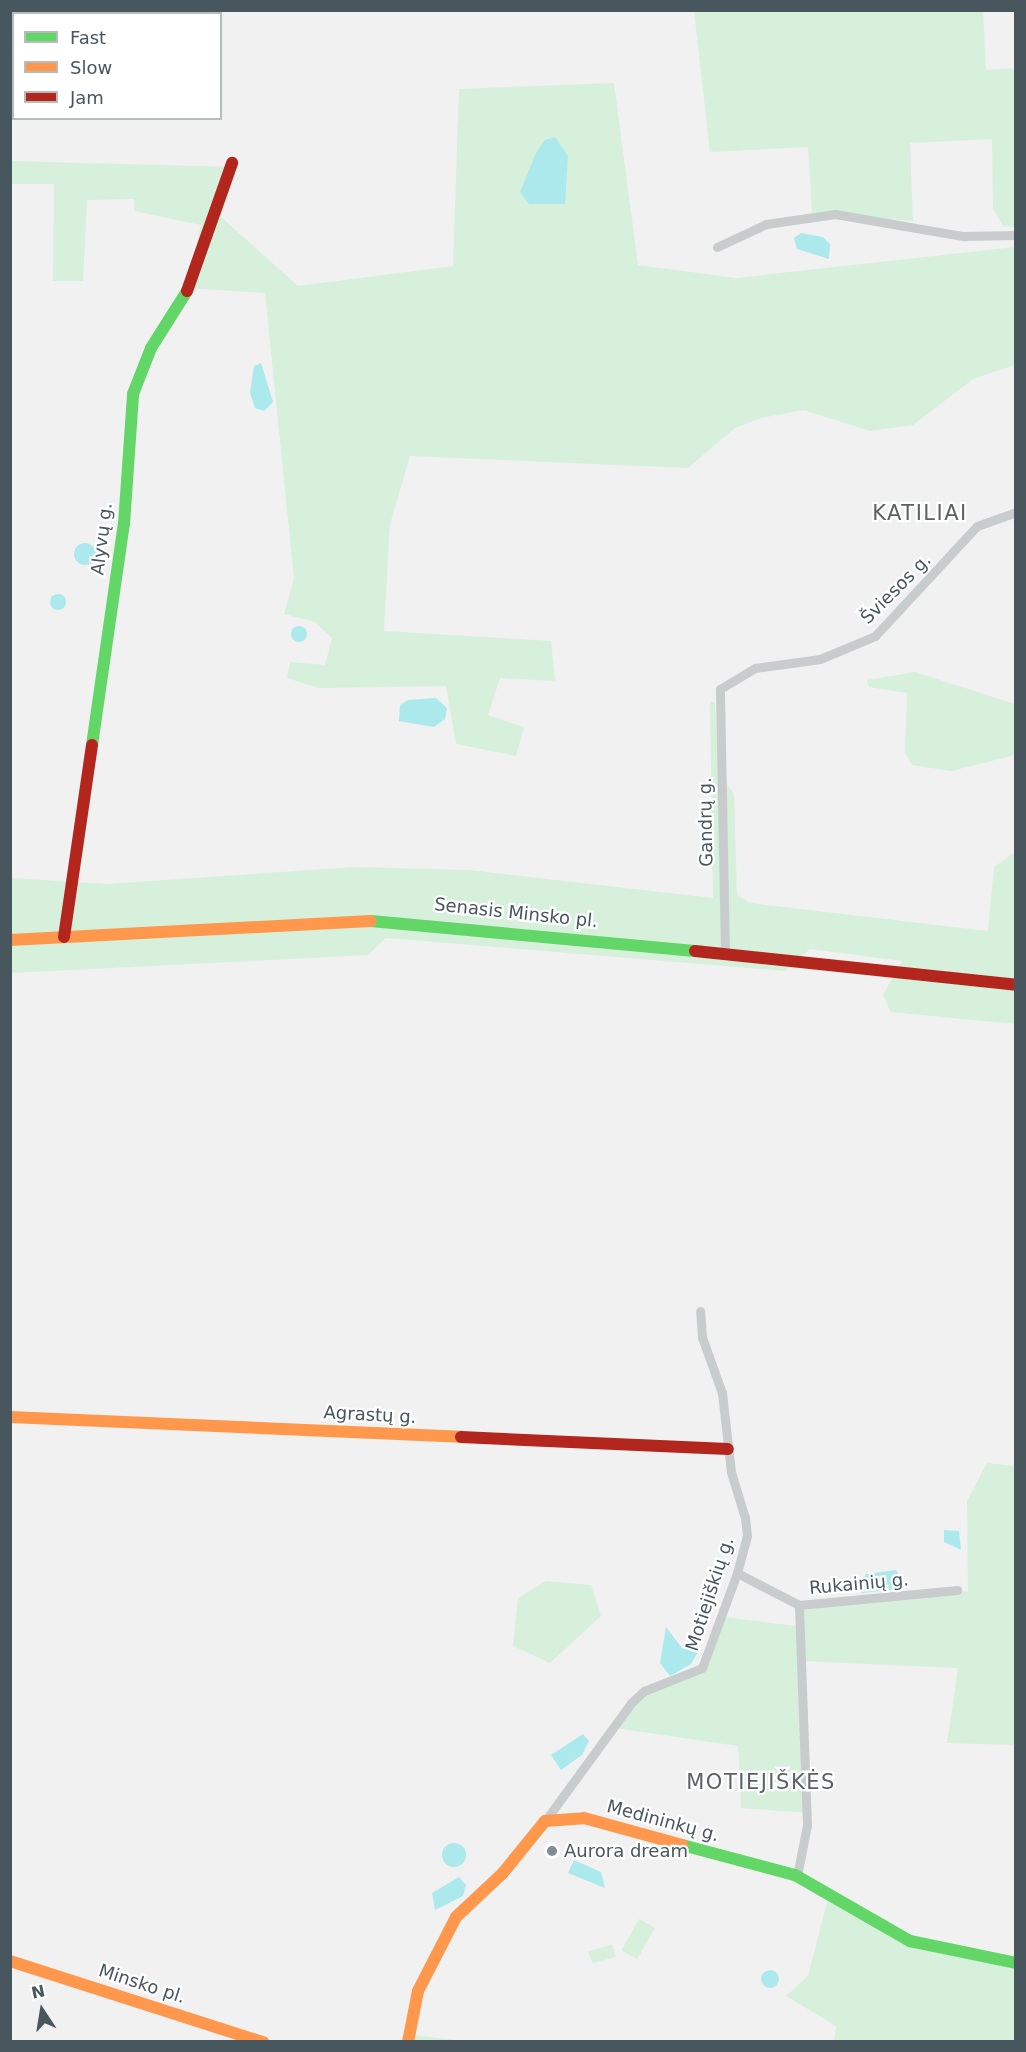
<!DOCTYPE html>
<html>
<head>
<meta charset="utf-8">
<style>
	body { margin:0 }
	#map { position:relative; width:1026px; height:2052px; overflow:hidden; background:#f1f1f1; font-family:"DejaVu Sans",sans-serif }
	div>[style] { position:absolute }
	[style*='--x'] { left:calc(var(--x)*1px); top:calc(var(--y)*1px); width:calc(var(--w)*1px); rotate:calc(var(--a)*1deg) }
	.green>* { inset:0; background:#d6f0dc; transform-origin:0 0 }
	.water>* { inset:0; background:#abe9ed }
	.round { border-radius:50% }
	.street>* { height:9px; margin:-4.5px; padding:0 4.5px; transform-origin:4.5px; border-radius:4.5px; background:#c8cccd }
	.fast>* { height:12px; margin:-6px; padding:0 6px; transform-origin:6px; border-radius:6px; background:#63d668 }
	.slow>* { height:12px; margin:-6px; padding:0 6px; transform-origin:6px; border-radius:6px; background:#ff974d }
	.jam>* { height:12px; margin:-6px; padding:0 6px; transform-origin:6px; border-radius:6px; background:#b3261e }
	.dots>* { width:16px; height:16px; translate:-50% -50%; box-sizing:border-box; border:3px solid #fff; border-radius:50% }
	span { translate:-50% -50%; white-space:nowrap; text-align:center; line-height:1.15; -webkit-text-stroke:4.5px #fff; paint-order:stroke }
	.street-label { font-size:18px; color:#48565d }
	.poi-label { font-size:18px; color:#48565d }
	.left { translate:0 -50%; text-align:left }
	.quarter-label { font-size:21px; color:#5c6165; letter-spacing:1.5px }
	.frame { position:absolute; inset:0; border:12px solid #48565d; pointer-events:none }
	.legend { position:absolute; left:12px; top:12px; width:210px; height:108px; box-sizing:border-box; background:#fff; border:2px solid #b6bbbe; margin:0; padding:8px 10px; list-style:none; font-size:18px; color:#48565d }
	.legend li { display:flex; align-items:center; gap:12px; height:30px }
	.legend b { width:30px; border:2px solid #b6bbbe }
	.north { position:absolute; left:12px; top:1980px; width:60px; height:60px; -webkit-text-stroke:4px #fff; paint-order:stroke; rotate:348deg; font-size:16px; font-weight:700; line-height:24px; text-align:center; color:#48565d }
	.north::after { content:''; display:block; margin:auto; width:21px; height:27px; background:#48565d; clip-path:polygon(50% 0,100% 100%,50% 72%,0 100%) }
</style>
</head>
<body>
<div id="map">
	<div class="green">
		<i style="clip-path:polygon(109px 11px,14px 14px,11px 24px,11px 11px)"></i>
		<i style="clip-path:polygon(694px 11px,983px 11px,986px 70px,1015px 68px,1015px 227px,1003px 226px,993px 209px,992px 139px,910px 143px,913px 221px,812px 213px,808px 147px,710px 152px)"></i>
		<i style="clip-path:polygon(614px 83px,638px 265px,736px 278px,1015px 247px,1015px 365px,973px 379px,913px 425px,870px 431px,804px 410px,761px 418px,735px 428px,688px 468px,410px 456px,390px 524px,384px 631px,551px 641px,555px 681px,500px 678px,488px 715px,524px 727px,516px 756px,456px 744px,446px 686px,319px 688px,287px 678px,290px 662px,325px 665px,332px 638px,315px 622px,284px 614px,294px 579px,265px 293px,186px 288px,201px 225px,134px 211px,134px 199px,87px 200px,83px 281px,53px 281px,54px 184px,11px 184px,10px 161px,237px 167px,221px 217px,298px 286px,453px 266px,459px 89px)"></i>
		<i style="clip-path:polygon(915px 672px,1015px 704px,1015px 755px,951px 771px,912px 765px,905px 753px,907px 693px,869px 687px,867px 680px)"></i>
		<i style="clip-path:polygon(710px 701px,715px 703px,719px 773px,734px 794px,737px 895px,750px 903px,988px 931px,994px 867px,1015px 852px,1015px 1024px,891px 1012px,883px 995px,902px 961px,810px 949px,785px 971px,386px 938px,368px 955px,11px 973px,10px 878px,107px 884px,354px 867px,469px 870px,713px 898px)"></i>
		<i style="clip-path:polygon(987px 1463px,1015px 1466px,1015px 1745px,947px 1743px,958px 1668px,802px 1661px,802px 1610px,968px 1591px,967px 1501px)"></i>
		<i style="clip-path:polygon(546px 1581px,591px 1585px,601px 1616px,550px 1663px,513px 1646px,518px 1598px)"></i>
		<i style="clip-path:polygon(725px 1617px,796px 1626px,807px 1813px,741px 1808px,738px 1746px,615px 1728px,639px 1699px,706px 1668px)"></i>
		<i style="clip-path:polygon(829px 1895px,897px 1938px,1015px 1966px,1015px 2041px,834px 2041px,836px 2026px,786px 1996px,808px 1976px)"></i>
		<i style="left:639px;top:1919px;width:18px;height:36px;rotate:29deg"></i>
		<i style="clip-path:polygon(612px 1944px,616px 1957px,593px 1963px,588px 1952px)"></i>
		<i style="clip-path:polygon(413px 2035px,465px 2041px,411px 2042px)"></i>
	</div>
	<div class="water">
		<i style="clip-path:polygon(555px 137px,568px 156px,565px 204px,529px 204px,520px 192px,536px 153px,545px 140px)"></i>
		<i style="clip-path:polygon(801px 233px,823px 237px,830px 244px,829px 259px,797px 249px,794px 238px)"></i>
		<i style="clip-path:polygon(261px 363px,273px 402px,264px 411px,255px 408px,250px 393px,254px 366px)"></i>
		<i class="round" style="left:74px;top:543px;width:22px;height:22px"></i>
		<i class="round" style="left:50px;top:594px;width:16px;height:16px"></i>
		<i class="round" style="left:291px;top:626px;width:16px;height:16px"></i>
		<i style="clip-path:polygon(436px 698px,447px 708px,445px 719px,434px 727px,399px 721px,400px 705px,408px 700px)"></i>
		<i style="clip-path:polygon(944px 1530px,959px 1531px,961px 1550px,944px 1542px)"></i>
		<i style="clip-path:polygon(896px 1570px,903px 1580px,899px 1589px,862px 1593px,858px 1588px,866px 1574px)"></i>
		<i style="clip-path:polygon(666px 1627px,682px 1648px,694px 1640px,700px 1649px,691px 1664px,670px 1676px,660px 1663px)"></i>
		<i style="clip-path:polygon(583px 1734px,589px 1741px,582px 1755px,561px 1770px,551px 1755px)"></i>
		<i class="round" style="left:442px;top:1843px;width:24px;height:24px"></i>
		<i style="clip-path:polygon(574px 1860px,601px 1872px,605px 1888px,568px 1873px)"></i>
		<i style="clip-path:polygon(459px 1877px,466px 1885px,463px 1896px,435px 1910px,432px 1893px)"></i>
		<i class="round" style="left:761px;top:1970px;width:18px;height:18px"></i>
	</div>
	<div class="street">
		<i style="--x:717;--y:247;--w:54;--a:-25.1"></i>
		<i style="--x:766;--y:224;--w:70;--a:-8.2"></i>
		<i style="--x:835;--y:214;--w:130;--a:9.8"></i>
		<i style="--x:963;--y:236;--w:53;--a:-1.1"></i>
		<i style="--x:725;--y:953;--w:264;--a:-91.1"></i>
		<i style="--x:720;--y:689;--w:41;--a:-31"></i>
		<i style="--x:755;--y:668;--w:66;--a:-7.9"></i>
		<i style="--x:820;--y:659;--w:60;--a:-22.7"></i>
		<i style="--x:875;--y:636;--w:150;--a:-47.2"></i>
		<i style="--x:977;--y:526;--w:41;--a:-19.7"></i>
		<i style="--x:737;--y:1573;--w:70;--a:27.3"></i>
		<i style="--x:799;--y:1605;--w:159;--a:-5.4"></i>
		<i style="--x:545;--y:1821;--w:146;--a:-53.9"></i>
		<i style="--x:631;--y:1703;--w:18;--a:-43"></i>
		<i style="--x:644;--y:1691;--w:62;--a:-21.6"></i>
		<i style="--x:702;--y:1668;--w:101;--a:-69.8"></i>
		<i style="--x:737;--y:1573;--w:38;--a:-75"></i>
		<i style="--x:747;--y:1536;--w:18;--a:-96"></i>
		<i style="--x:745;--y:1518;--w:48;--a:-106.9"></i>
		<i style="--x:731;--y:1472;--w:80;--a:-96.5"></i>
		<i style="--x:722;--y:1393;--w:59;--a:-109.7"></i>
		<i style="--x:702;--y:1337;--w:26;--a:-94"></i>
		<i style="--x:797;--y:1876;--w:52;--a:-78.9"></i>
		<i style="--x:807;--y:1825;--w:220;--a:-92.1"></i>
	</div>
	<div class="fast">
		<i style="--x:92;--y:745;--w:223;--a:-81.8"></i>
		<i style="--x:124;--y:524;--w:130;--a:-86"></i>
		<i style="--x:133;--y:394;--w:49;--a:-68.6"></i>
		<i style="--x:151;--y:348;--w:67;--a:-57.7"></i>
		<i style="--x:371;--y:921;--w:325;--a:5.3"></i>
		<i style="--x:682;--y:1845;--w:117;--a:14.9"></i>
		<i style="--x:795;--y:1875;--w:133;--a:29.9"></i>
		<i style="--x:910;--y:1941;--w:108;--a:11.7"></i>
	</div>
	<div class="slow">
		<i style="--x:10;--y:940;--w:361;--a:-3"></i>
		<i style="--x:10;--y:1417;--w:451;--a:2.5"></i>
		<i style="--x:10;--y:1961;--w:266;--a:17.8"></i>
		<i style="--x:408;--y:2042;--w:52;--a:-78.9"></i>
		<i style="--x:418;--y:1991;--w:83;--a:-62.8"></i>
		<i style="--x:456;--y:1917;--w:63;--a:-43.1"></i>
		<i style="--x:502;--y:1874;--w:68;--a:-50.9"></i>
		<i style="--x:545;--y:1821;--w:39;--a:-4"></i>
		<i style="--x:584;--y:1818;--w:102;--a:15.4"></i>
	</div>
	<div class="jam">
		<i style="--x:187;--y:291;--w:136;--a:-70.6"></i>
		<i style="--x:64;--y:937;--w:194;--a:-81.7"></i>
		<i style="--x:695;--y:951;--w:323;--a:6"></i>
		<i style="--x:461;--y:1437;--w:267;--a:2.6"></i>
	</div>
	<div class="dots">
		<i style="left:552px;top:1851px;background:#838c91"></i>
	</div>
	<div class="street-label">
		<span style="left:102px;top:539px;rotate:-83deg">Alyvų g.</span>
		<span style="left:896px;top:589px;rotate:-45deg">Šviesos g.</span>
		<span style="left:706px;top:822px;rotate:-91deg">Gandrų g.</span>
		<span style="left:516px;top:913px;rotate:6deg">Senasis Minsko pl.</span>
		<span style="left:370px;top:1415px;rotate:3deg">Agrastų g.</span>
		<span style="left:859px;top:1584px;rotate:-5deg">Rukainių g.</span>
		<span style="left:710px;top:1594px;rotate:-72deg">Motiejiškių g.</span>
		<span style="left:663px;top:1821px;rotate:15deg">Medininkų g.</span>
		<span style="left:142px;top:1984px;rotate:18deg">Minsko pl.</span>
	</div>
	<div class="poi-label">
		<span class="left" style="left:564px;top:1851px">Aurora dream</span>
	</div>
	<div class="quarter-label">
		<span style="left:920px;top:513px">KATILIAI</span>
		<span style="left:761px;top:1782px">MOTIEJIŠKĖS</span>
	</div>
	<div class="frame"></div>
	<ul class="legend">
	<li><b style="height:8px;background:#63d668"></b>Fast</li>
	<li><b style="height:8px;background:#ff974d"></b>Slow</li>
	<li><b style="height:8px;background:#b3261e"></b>Jam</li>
	</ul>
	<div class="north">N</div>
</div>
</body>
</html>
